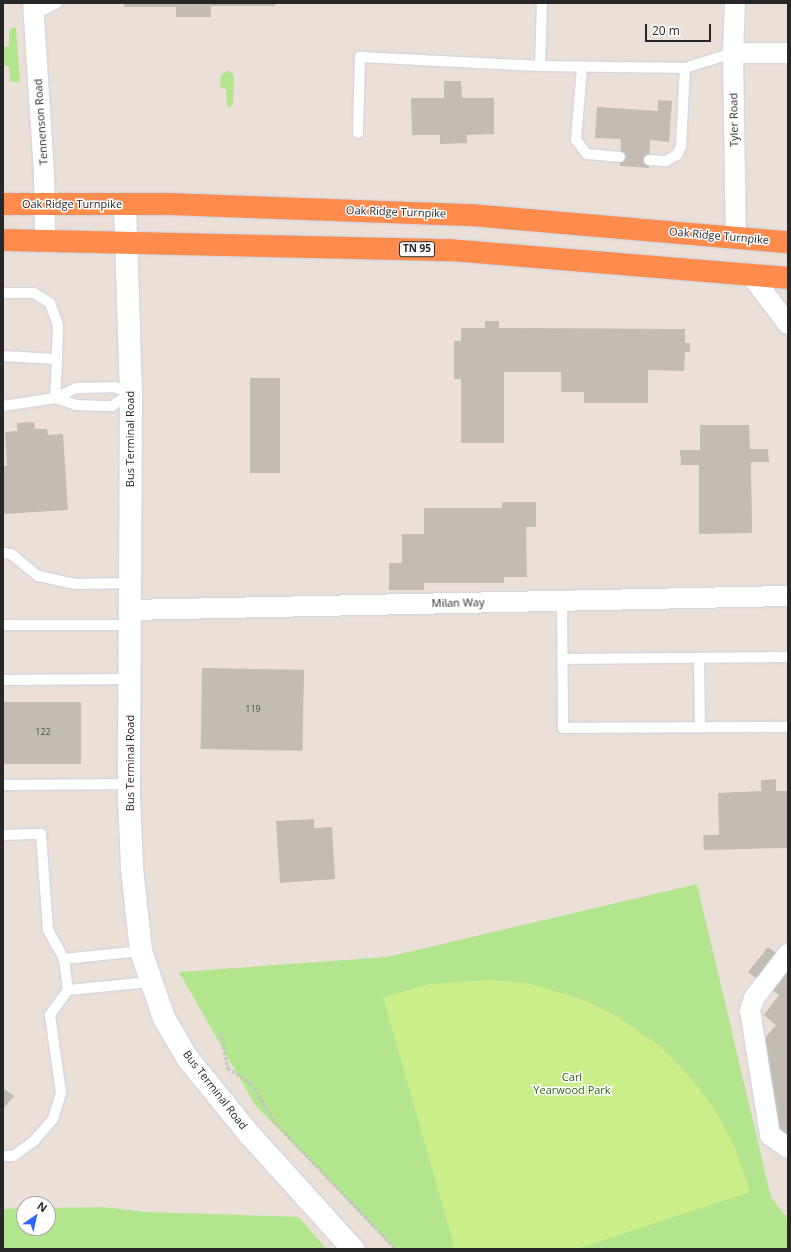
<!DOCTYPE html>
<html>
<head>
<meta charset="utf-8">
<style>
	body { margin:0 }
	#map { position:relative; width:791px; height:1252px; overflow:hidden; background:#ebe0d7; font-family:"Open Sans",sans-serif }
	div>[style] { position:absolute }
	[style*='--x'] { left:calc(var(--x)*1px); top:calc(var(--y)*1px); width:calc(var(--w)*1px); rotate:calc(var(--a)*1deg) }
	.green>* { inset:0; background:#b3e58f }
	.pitch>* { inset:0; background:#cbee8a }
	.building>* { inset:0; background:#c2bcb3; transform-origin:0 0 }
	.path>* { height:2.5px; margin-top:-1.25px; transform-origin:0; background:repeating-linear-gradient(90deg,#c3c3c3 0 3px,transparent 0 5px) }
	.roads { filter:drop-shadow(0 0 1px #ccd2e1) drop-shadow(0 0 1px #ccd2e1) }
	.lane>* { height:10px; margin:-5px; padding:0 5px; transform-origin:5px; border-radius:5px; background:#fff }
	.street>* { height:20px; margin:-10px; padding:0 10px; transform-origin:10px; border-radius:10px; background:#fff }
	.secondary>* { height:22px; margin:-11px; padding:0 11px; transform-origin:11px; border-radius:11px; background:#fff }
	.highway>* { height:22px; margin:-11px; padding:0 11px; transform-origin:11px; border-radius:11px; background:#ff8c4d }
	span { translate:-50% -50%; white-space:nowrap; text-align:center; line-height:1.15; -webkit-text-stroke:3px #fff; paint-order:stroke }
	.number-label { font-size:9px; color:#4e4c4a }
	.number-label span { -webkit-text-stroke-width:0 }
	.shield-label span { padding:1px 3px; background:#fff; border:1px solid; border-radius:3px; -webkit-text-stroke-width:0 }
	.shield-label { font-size:10px; color:#272727; font-weight:700 }
	.street-label { font-size:11px; color:#272727 }
	.park-label { font-size:11px; color:#2c6515 }
	.frame { position:absolute; inset:0; border:4px solid #272727; pointer-events:none }
	.north { position:absolute; left:16px; top:1196px; width:40px; height:40px; box-sizing:border-box; background:#fff; border:1px solid #a9a9a9; border-radius:50%; rotate:34deg; font-size:11px; font-weight:700; line-height:16px; text-align:center; color:#272727 }
	.north::after { content:''; display:block; margin:auto; width:14px; height:18px; background:#2f67ff; clip-path:polygon(50% 0,100% 100%,50% 72%,0 100%) }
	.scale { position:absolute; left:645px; top:24px; width:66px; height:18px; box-sizing:border-box; border:2px solid #272727; border-top:0; padding-left:5px; font-size:12px; line-height:14px; white-space:nowrap; color:#272727; -webkit-text-stroke:3px #fff; paint-order:stroke }
</style>
</head>
<body>
<div id="map">
	<div class="green">
		<i style="clip-path:polygon(12px 28px,16px 28px,20px 83px,10px 81px,9px 66px,3px 66px,3px 47px,9px 46px,9px 32px)"></i>
		<i style="clip-path:polygon(226px 71px,230px 71px,234px 76px,233px 104px,230px 108px,227px 106px,226px 89px,220px 87px,221px 76px)"></i>
		<i style="clip-path:polygon(697px 884px,771px 1197px,788px 1219px,788px 1249px,395px 1249px,255px 1105px,179px 972px,387px 957px)"></i>
		<i style="clip-path:polygon(102px 1207px,148px 1212px,299px 1217px,326px 1249px,3px 1249px,3px 1209px,24px 1208px,24px 1228px,48px 1228px,48px 1208px)"></i>
	</div>
	<div class="pitch">
		<i style="clip-path:polygon(490px 980px,527px 983px,581px 999px,615px 1015px,661px 1047px,690px 1077px,716px 1111px,735px 1148px,750px 1192px,576px 1249px,455px 1249px,383px 997px,430px 984px)"></i>
	</div>
	<div class="building">
		<i style="clip-path:polygon(124px 3px,275px 3px,275px 6px,211px 6px,211px 17px,176px 17px,176px 7px,124px 7px)"></i>
		<i style="clip-path:polygon(444px 81px,461px 81px,462px 98px,494px 98px,494px 134px,467px 135px,467px 143px,440px 144px,440px 135px,412px 135px,411px 98px,444px 98px)"></i>
		<i style="clip-path:polygon(658px 100px,672px 101px,669px 142px,650px 140px,649px 168px,620px 166px,621px 139px,595px 138px,597px 107px,658px 111px)"></i>
		<i style="clip-path:polygon(485px 321px,499px 321px,499px 328px,685px 329px,685px 343px,690px 343px,690px 352px,685px 352px,684px 371px,648px 370px,648px 403px,584px 403px,584px 392px,561px 392px,561px 372px,504px 372px,504px 443px,461px 443px,461px 379px,454px 379px,454px 341px,461px 341px,461px 328px,485px 328px)"></i>
		<i style="left:250px;top:378px;width:30px;height:95px"></i>
		<i style="clip-path:polygon(34px 422px,35px 429px,47px 429px,48px 435px,63px 434px,68px 510px,3px 514px,3px 466px,7px 466px,5px 432px,17px 431px,17px 423px)"></i>
		<i style="clip-path:polygon(700px 425px,749px 425px,750px 449px,768px 449px,769px 462px,751px 462px,752px 533px,699px 534px,699px 465px,681px 465px,680px 450px,700px 450px)"></i>
		<i style="clip-path:polygon(502px 502px,536px 502px,536px 527px,526px 527px,527px 577px,504px 577px,504px 583px,424px 583px,424px 590px,389px 590px,389px 563px,402px 563px,402px 534px,424px 534px,424px 508px,502px 508px)"></i>
		<i style="left:202px;top:668px;width:102px;height:81px;rotate:1deg"></i>
		<i style="left:3px;top:702px;width:78px;height:62px"></i>
		<i style="clip-path:polygon(776px 779px,776px 791px,788px 791px,788px 848px,704px 850px,703px 835px,719px 835px,718px 793px,761px 791px,761px 780px)"></i>
		<i style="clip-path:polygon(314px 819px,314px 828px,332px 827px,335px 879px,280px 883px,276px 821px)"></i>
		<i style="clip-path:polygon(768px 947px,788px 962px,788px 1136px,775px 1128px,765px 1038px,776px 1025px,764px 1015px,779px 995px,748px 972px)"></i>
		<i style="clip-path:polygon(3px 1088px,14px 1096px,3px 1109px)"></i>
	</div>
	<div class="path">
		<i style="--x:221;--y:1032;--w:37;--a:79"></i>
		<i style="--x:228;--y:1068;--w:27;--a:33"></i>
		<i style="--x:251;--y:1083;--w:46;--a:58.4"></i>
		<i style="--x:275;--y:1122;--w:175;--a:46.4"></i>
	</div>
	<div class="roads">
		<div class="lane">
			<i style="--x:34;--y:15;--w:26;--a:-28"></i>
			<i style="--x:540;--y:66;--w:145;--a:0.8"></i>
			<i style="--x:685;--y:68;--w:50;--a:-17.4"></i>
			<i style="--x:582;--y:68;--w:72;--a:94.8"></i>
			<i style="--x:576;--y:140;--w:18;--a:52"></i>
			<i style="--x:587;--y:154;--w:33;--a:5"></i>
			<i style="--x:358;--y:133;--w:76;--a:-88.5"></i>
			<i style="--x:360;--y:57;--w:180;--a:2.9"></i>
			<i style="--x:540;--y:66;--w:63;--a:-88.2"></i>
			<i style="--x:649;--y:160;--w:17;--a:3"></i>
			<i style="--x:666;--y:161;--w:13;--a:-29"></i>
			<i style="--x:677;--y:155;--w:10;--a:-66"></i>
			<i style="--x:681;--y:146;--w:78;--a:-87.1"></i>
			<i style="--x:3;--y:293;--w:31;--a:0"></i>
			<i style="--x:34;--y:293;--w:19;--a:32"></i>
			<i style="--x:50;--y:303;--w:23;--a:70"></i>
			<i style="--x:58;--y:325;--w:34;--a:92"></i>
			<i style="--x:57;--y:359;--w:54;--a:-176.8"></i>
			<i style="--x:55;--y:398;--w:22;--a:18"></i>
			<i style="--x:76;--y:405;--w:36;--a:2"></i>
			<i style="--x:112;--y:406;--w:23;--a:-34"></i>
			<i style="--x:55;--y:398;--w:39;--a:-87"></i>
			<i style="--x:3;--y:406;--w:53;--a:-8.7"></i>
			<i style="--x:55;--y:398;--w:23;--a:-25"></i>
			<i style="--x:76;--y:388;--w:39;--a:-1"></i>
			<i style="--x:115;--y:387;--w:17;--a:21"></i>
			<i style="--x:3;--y:553;--w:8;--a:7"></i>
			<i style="--x:11;--y:554;--w:35;--a:39"></i>
			<i style="--x:38;--y:576;--w:38;--a:12"></i>
			<i style="--x:75;--y:584;--w:54;--a:-1.1"></i>
			<i style="--x:562;--y:601;--w:127;--a:89.5"></i>
			<i style="--x:563;--y:728;--w:225;--a:-0.3"></i>
			<i style="--x:3;--y:625;--w:126;--a:0"></i>
			<i style="--x:699;--y:658;--w:69;--a:89.2"></i>
			<i style="--x:563;--y:659;--w:225;--a:-0.5"></i>
			<i style="--x:3;--y:680;--w:128;--a:-0.4"></i>
			<i style="--x:3;--y:785;--w:126;--a:-0.5"></i>
			<i style="--x:3;--y:835;--w:38;--a:-2"></i>
			<i style="--x:41;--y:834;--w:96;--a:85.8"></i>
			<i style="--x:48;--y:930;--w:33;--a:61"></i>
			<i style="--x:64;--y:959;--w:31;--a:83"></i>
			<i style="--x:68;--y:990;--w:31;--a:126"></i>
			<i style="--x:50;--y:1015;--w:79;--a:82"></i>
			<i style="--x:61;--y:1093;--w:27;--a:107"></i>
			<i style="--x:53;--y:1119;--w:29;--a:131"></i>
			<i style="--x:34;--y:1141;--w:26;--a:144"></i>
			<i style="--x:13;--y:1156;--w:10;--a:180"></i>
			<i style="--x:64;--y:959;--w:77;--a:-5.9"></i>
			<i style="--x:68;--y:990;--w:82;--a:-5.6"></i>
		</div>
		<div class="street">
			<i style="--x:33;--y:3;--w:170;--a:86.3"></i>
			<i style="--x:44;--y:173;--w:67;--a:89.1"></i>
			<i style="--x:735;--y:3;--w:50;--a:92.3"></i>
			<i style="--x:733;--y:53;--w:185;--a:89.1"></i>
			<i style="--x:733;--y:53;--w:55;--a:0"></i>
			<i style="--x:750;--y:274;--w:63;--a:52.8"></i>
			<i style="--x:129;--y:610;--w:659;--a:-1.22"></i>
			<i style="--x:788;--y:954;--w:56;--a:127.7"></i>
			<i style="--x:754;--y:998;--w:13;--a:108"></i>
			<i style="--x:750;--y:1010;--w:127;--a:80.9"></i>
			<i style="--x:770;--y:1135;--w:22;--a:36"></i>
		</div>
		<div class="secondary">
			<i style="--x:125;--y:204;--w:189;--a:88.2"></i>
			<i style="--x:131;--y:393;--w:405;--a:90.3"></i>
			<i style="--x:129;--y:798;--w:70;--a:87.5"></i>
			<i style="--x:132;--y:868;--w:83;--a:83.8"></i>
			<i style="--x:141;--y:951;--w:71;--a:71.1"></i>
			<i style="--x:164;--y:1018;--w:48;--a:59.7"></i>
			<i style="--x:188;--y:1059;--w:98;--a:50.8"></i>
			<i style="--x:250;--y:1135;--w:154;--a:47.9"></i>
		</div>
		<div class="highway">
			<i style="--x:3;--y:204;--w:163;--a:0"></i>
			<i style="--x:166;--y:204;--w:304;--a:2.1"></i>
			<i style="--x:470;--y:215;--w:319;--a:4.9"></i>
			<i style="--x:3;--y:240;--w:447;--a:1.3"></i>
			<i style="--x:450;--y:250;--w:339;--a:4.7"></i>
		</div>
	</div>
	<div class="number-label">
		<span style="left:253px;top:709px">119</span>
		<span style="left:43px;top:732px">122</span>
	</div>
	<div class="shield-label">
		<span style="left:417px;top:249px">TN 95</span>
	</div>
	<div class="street-label">
		<span style="left:734px;top:120px;rotate:-91deg">Tyler Road</span>
		<span style="left:41px;top:122px;rotate:-94deg">Tennenson Road</span>
		<span style="left:72px;top:204px">Oak Ridge Turnpike</span>
		<span style="left:396px;top:212px;rotate:2deg">Oak Ridge Turnpike</span>
		<span style="left:719px;top:236px;rotate:5deg">Oak Ridge Turnpike</span>
		<span style="left:130px;top:439px;rotate:-90deg">Bus Terminal Road</span>
		<span style="left:458px;top:603px;rotate:-1deg">Milan Way</span>
		<span style="left:130px;top:763px;rotate:-90deg">Bus Terminal Road</span>
		<span style="left:215px;top:1090px;rotate:52deg">Bus Terminal Road</span>
	</div>
	<div class="park-label">
		<span style="left:572px;top:1084px">Carl<br>Yearwood Park</span>
	</div>
	<div class="frame"></div>
	<div class="north">N</div>
	<div class="scale">20 m</div>
</div>
</body>
</html>
